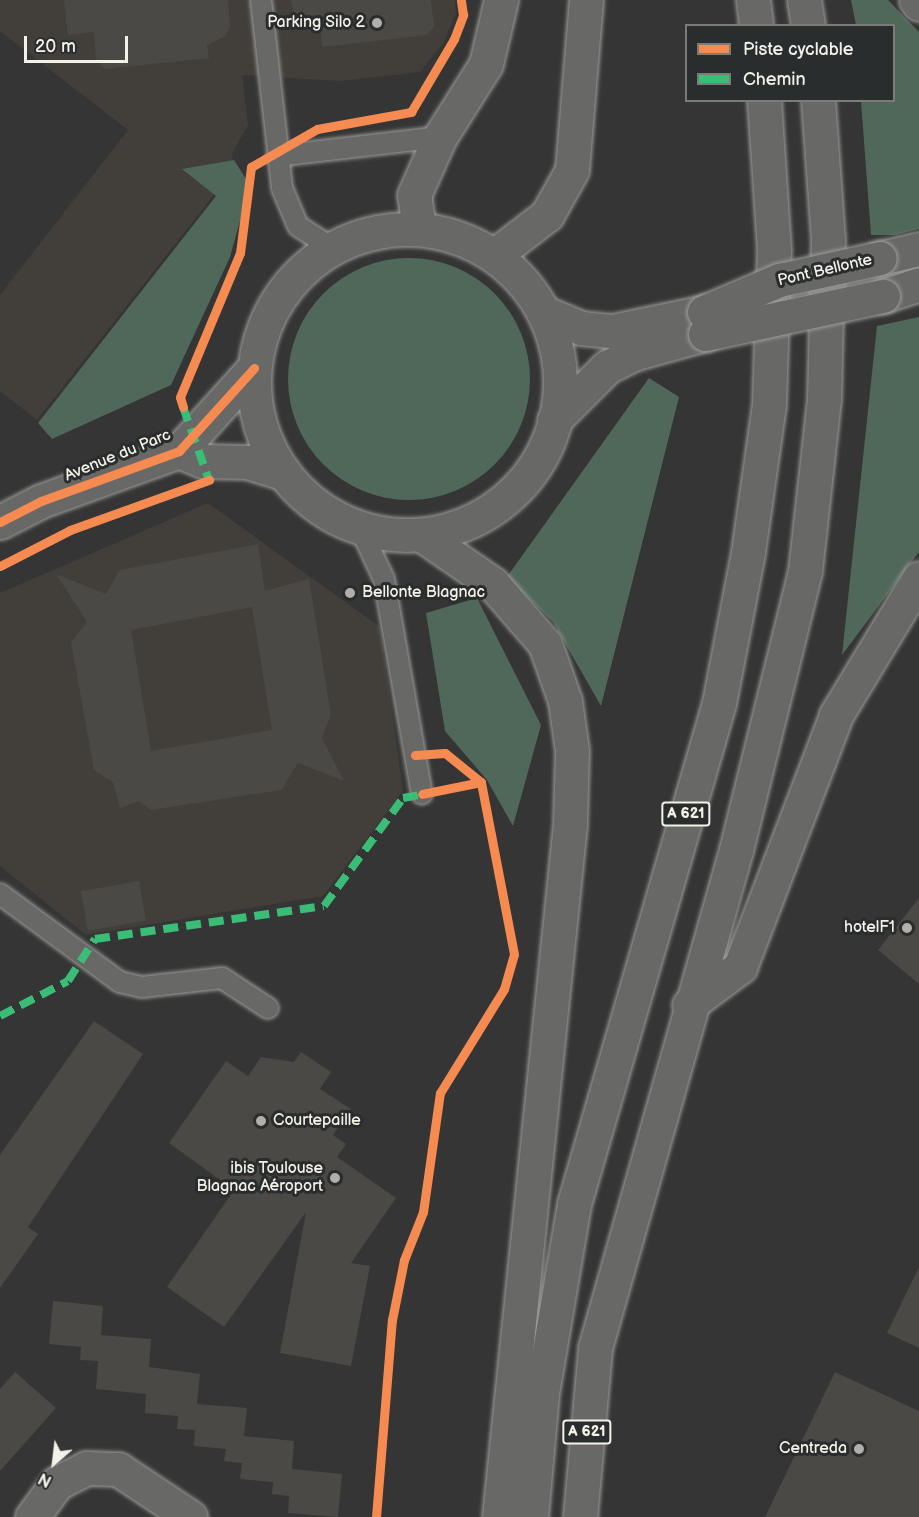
<!DOCTYPE html>
<html>
<head>
<meta charset="utf-8">
<style>
	body { margin:0 }
	#map { position:relative; width:919px; height:1517px; overflow:hidden; background:#353535; font-family:"Balsamiq Sans",sans-serif }
	div>[style] { position:absolute }
	[style*='--x'] { left:calc(var(--x)*1px); top:calc(var(--y)*1px); width:calc(var(--w)*1px); rotate:calc(var(--a)*1deg) }
	.built>* { inset:0; background:#423f3a }
	.green>* { inset:0; background:#506859 }
	.round { border-radius:50% }
	.building>* { inset:0; background:#4a4946; transform-origin:0 0 }
	.roads { filter:drop-shadow(0 0 2px #9c9b9a) drop-shadow(0 0 2px #9c9b9a) }
	.lane>* { height:20px; margin:-10px; padding:0 10px; transform-origin:10px; border-radius:10px; background:#686866 }
	.street>* { height:33px; margin:-16.5px; padding:0 16.5px; transform-origin:16.5px; border-radius:16.5px; background:#686866 }
	.secondary>* { height:33px; margin:-16.5px; padding:0 16.5px; transform-origin:16.5px; border-radius:16.5px; background:#686866 }
	.secondary>.ring { margin:-16.5px; padding:0; box-sizing:content-box; background:none; border:33px solid #686866; border-radius:50% }
	.highway>* { height:33px; margin:-16.5px; padding:0 16.5px; transform-origin:16.5px; border-radius:16.5px; background:#686866 }
	.bridges { filter:drop-shadow(0 0 2px #9c9b9a) drop-shadow(0 0 2px #9c9b9a) }
	.secondary-bridge>* { height:33px; margin:-16.5px; padding:0 16.5px; transform-origin:16.5px; border-radius:16.5px; background:#686866 }
	.quiet>* { height:8px; margin-top:-4px; transform-origin:0; background:repeating-linear-gradient(90deg,#3abd76 0 15px,transparent 0 23px) }
	.cycleway>* { height:9px; margin:-4.5px; padding:0 4.5px; transform-origin:4.5px; border-radius:4.5px; background:#f68b52 }
	.dots>* { width:16px; height:16px; translate:-50% -50%; box-sizing:border-box; border:3px solid #2a2d2e; border-radius:50% }
	span { translate:-50% -50%; white-space:nowrap; text-align:center; line-height:1.15; -webkit-text-stroke:6px #2a2d2e; paint-order:stroke }
	.shield-label span { padding:2px 4px; background:#2a2d2e; border:2px solid; border-radius:4px; -webkit-text-stroke-width:0 }
	.shield-label { font-size:15px; color:#f4f1e8; font-weight:700 }
	.poi-label { font-size:16px; color:#f4f1e8 }
	.right { translate:-100% -50%; text-align:right }
	.left { translate:0 -50%; text-align:left }
	.street-label { font-size:16px; color:#f4f1e8 }
	.legend { position:absolute; left:685px; top:24px; width:210px; height:78px; box-sizing:border-box; background:#2a2d2e; border:2px solid #7b7b78; margin:0; padding:8px 10px; list-style:none; font-size:18px; color:#f4f1e8 }
	.legend li { display:flex; align-items:center; gap:12px; height:30px }
	.legend b { width:30px; border:2px solid #7b7b78 }
	.north { position:absolute; left:24px; top:1433px; width:60px; height:60px; -webkit-text-stroke:4px #2a2d2e; paint-order:stroke; rotate:208deg; font-size:16px; font-weight:700; line-height:24px; text-align:center; color:#f4f1e8 }
	.north::after { content:''; display:block; margin:auto; width:21px; height:27px; background:#f4f1e8; clip-path:polygon(50% 0,100% 100%,50% 72%,0 100%) }
	.scale { position:absolute; left:24px; top:36px; width:104px; height:27px; box-sizing:border-box; border:3px solid #f4f1e8; border-top:0; padding-left:8px; font-size:18px; line-height:21px; white-space:nowrap; color:#f4f1e8; -webkit-text-stroke:4px #2a2d2e; paint-order:stroke }
</style>
</head>
<body>
<div id="map">
	<div class="built">
		<i style="clip-path:polygon(0 0,455px 0,456px 13px,444px 42px,420px 72px,340px 81px,242px 75px,248px 125px,233px 152px,231px 173px,37px 420px,0 391px,0 295px,128px 130px,0 31px)"></i>
		<i style="clip-path:polygon(208px 503px,380px 627px,403px 791px,323px 896px,86px 935px,0 866px,0 593px)"></i>
	</div>
	<div class="green">
		<i style="clip-path:polygon(851px 0,888px 0,919px 32px,919px 229px,895px 235px,871px 235px,861px 101px,894px 100px,894px 26px,856px 25px)"></i>
		<i style="clip-path:polygon(234px 160px,250px 185px,230px 257px,171px 385px,52px 439px,38px 423px,216px 196px,182px 169px)"></i>
		<i class="round" style="left:288px;top:258px;width:242px;height:242px"></i>
		<i style="clip-path:polygon(919px 317px,919px 552px,842px 655px,877px 326px)"></i>
		<i style="clip-path:polygon(649px 378px,679px 397px,601px 706px,553px 622px,507px 577px)"></i>
		<i style="clip-path:polygon(477px 598px,541px 725px,513px 826px,487px 780px,445px 731px,426px 613px)"></i>
	</div>
	<div class="building">
		<i style="clip-path:polygon(64px 0,228px 0,230px 27px,225px 36px,207px 45px,209px 58px,104px 69px,96px 59px,94px 32px,68px 35px)"></i>
		<i style="clip-path:polygon(290px 0,431px 0,434px 26px,427px 35px,322px 47px,321px 33px,300px 28px)"></i>
		<i style="clip-path:polygon(evenodd,258px 544px,265px 591px,309px 579px,331px 715px,322px 738px,344px 781px,298px 763px,281px 790px,151px 810px,139px 801px,120px 808px,113px 782px,94px 770px,71px 642px,87px 622px,56px 574px,106px 594px,120px 570px,258px 544px,252px 607px,272px 730px,151px 751px,131px 630px,252px 607px)"></i>
		<i style="left:139px;top:881px;width:40px;height:59px;rotate:80deg"></i>
		<i style="clip-path:polygon(919px 898px,919px 984px,878px 950px)"></i>
		<i style="clip-path:polygon(94px 1021px,143px 1054px,28px 1227px,38px 1234px,0 1288px,0 1155px)"></i>
		<i style="clip-path:polygon(301px 1052px,331px 1072px,320px 1089px,351px 1109px,333px 1135px,346px 1144px,337px 1157px,396px 1198px,351px 1263px,370px 1266px,351px 1366px,280px 1353px,306px 1212px,224px 1327px,167px 1287px,234px 1190px,169px 1143px,226px 1061px,248px 1076px,261px 1057px,294px 1062px)"></i>
		<i style="clip-path:polygon(919px 1267px,919px 1348px,887px 1333px)"></i>
		<i style="clip-path:polygon(53px 1301px,103px 1306px,101px 1335px,151px 1339px,149px 1367px,200px 1374px,197px 1404px,247px 1408px,244px 1436px,294px 1441px,292px 1469px,342px 1474px,338px 1517px,288px 1513px,289px 1496px,272px 1494px,273px 1482px,240px 1479px,242px 1463px,224px 1461px,226px 1449px,194px 1446px,195px 1430px,177px 1429px,178px 1416px,145px 1413px,146px 1394px,96px 1389px,98px 1361px,80px 1360px,81px 1347px,49px 1344px)"></i>
		<i style="clip-path:polygon(15px 1372px,56px 1408px,0 1471px,0 1389px)"></i>
		<i style="clip-path:polygon(835px 1372px,919px 1411px,919px 1517px,765px 1517px)"></i>
	</div>
	<div class="roads">
		<div class="lane">
			<i style="--x:261;--y:0;--w:189;--a:83.6"></i>
			<i style="--x:282;--y:188;--w:41;--a:67.2"></i>
			<i style="--x:298;--y:226;--w:40;--a:32.9"></i>
			<i style="--x:277;--y:156;--w:164;--a:-6.6"></i>
			<i style="--x:360;--y:528;--w:56;--a:64.8"></i>
			<i style="--x:384;--y:579;--w:218;--a:80"></i>
			<i style="--x:0;--y:894;--w:149;--a:36.3"></i>
			<i style="--x:120;--y:982;--w:23;--a:13"></i>
			<i style="--x:142;--y:987;--w:81;--a:-6.4"></i>
			<i style="--x:222;--y:978;--w:55;--a:33.1"></i>
		</div>
		<div class="street">
			<i style="--x:32;--y:1517;--w:42;--a:-53.7"></i>
			<i style="--x:57;--y:1483;--w:33;--a:-27"></i>
			<i style="--x:86;--y:1468;--w:32;--a:2"></i>
			<i style="--x:118;--y:1469;--w:87;--a:33.7"></i>
		</div>
		<div class="secondary">
			<i style="--x:419;--y:229;--w:34;--a:-98"></i>
			<i style="--x:414;--y:195;--w:64;--a:-65.9"></i>
			<i style="--x:440;--y:137;--w:86;--a:-57.8"></i>
			<i style="--x:486;--y:64;--w:66;--a:-76.8"></i>
			<i class="ring" style="left:254px;top:229px;width:273px;height:273px"></i>
			<i style="--x:880;--y:258;--w:40;--a:-13"></i>
			<i style="--x:883;--y:296;--w:38;--a:-18"></i>
			<i style="--x:543;--y:312;--w:41;--a:22.8"></i>
			<i style="--x:581;--y:328;--w:31;--a:6"></i>
			<i style="--x:612;--y:331;--w:94;--a:-11.7"></i>
			<i style="--x:554;--y:420;--w:75;--a:-45"></i>
			<i style="--x:607;--y:367;--w:32;--a:-26"></i>
			<i style="--x:636;--y:353;--w:72;--a:-15.4"></i>
			<i style="--x:179;--y:451;--w:25;--a:23"></i>
			<i style="--x:202;--y:461;--w:45;--a:1.3"></i>
			<i style="--x:247;--y:462;--w:39;--a:17"></i>
			<i style="--x:0;--y:522;--w:46;--a:-27.1"></i>
			<i style="--x:41;--y:501;--w:147;--a:-19.9"></i>
			<i style="--x:179;--y:451;--w:112;--a:-47.9"></i>
		</div>
		<div class="highway">
			<i style="--x:753;--y:0;--w:26;--a:83"></i>
			<i style="--x:804;--y:0;--w:26;--a:81"></i>
			<i style="--x:916;--y:0;--w:5;--a:53"></i>
			<i style="--x:495;--y:255;--w:66;--a:-37.6"></i>
			<i style="--x:547;--y:215;--w:51;--a:-60.9"></i>
			<i style="--x:572;--y:170;--w:171;--a:-85.3"></i>
			<i style="--x:422;--y:535;--w:86;--a:34.6"></i>
			<i style="--x:493;--y:584;--w:79;--a:49.1"></i>
			<i style="--x:545;--y:644;--w:60;--a:70.7"></i>
			<i style="--x:565;--y:701;--w:50;--a:82"></i>
			<i style="--x:572;--y:751;--w:73;--a:91.6"></i>
			<i style="--x:570;--y:824;--w:697;--a:95.85"></i>
			<i style="--x:689;--y:1005;--w:64;--a:-36.7"></i>
			<i style="--x:740;--y:967;--w:270;--a:-69.1"></i>
			<i style="--x:836;--y:715;--w:160;--a:-58.8"></i>
			<i style="--x:531;--y:1517;--w:124;--a:-84.9"></i>
			<i style="--x:542;--y:1393;--w:192;--a:-80.4"></i>
			<i style="--x:574;--y:1204;--w:522;--a:-73.86"></i>
			<i style="--x:719;--y:703;--w:154;--a:-79.1"></i>
			<i style="--x:748;--y:552;--w:148;--a:-81.9"></i>
			<i style="--x:769;--y:405;--w:155;--a:-88.2"></i>
			<i style="--x:774;--y:250;--w:150;--a:-93.8"></i>
			<i style="--x:580;--y:1517;--w:170;--a:-84.9"></i>
			<i style="--x:595;--y:1348;--w:518;--a:-74.19"></i>
			<i style="--x:736;--y:850;--w:287;--a:-76.1"></i>
			<i style="--x:805;--y:571;--w:173;--a:-83.7"></i>
			<i style="--x:824;--y:399;--w:159;--a:-88.6"></i>
			<i style="--x:828;--y:240;--w:140;--a:-94.1"></i>
		</div>
	</div>
	<div class="bridges">
		<div class="secondary-bridge">
			<i style="--x:704;--y:312;--w:82;--a:-23.1"></i>
			<i style="--x:779;--y:280;--w:103;--a:-12.3"></i>
			<i style="--x:705;--y:334;--w:182;--a:-12.1"></i>
		</div>
	</div>
	<div class="quiet">
		<i style="--x:183;--y:407;--w:77;--a:70.4"></i>
		<i style="--x:0;--y:1016;--w:76;--a:-27.2"></i>
		<i style="--x:68;--y:981;--w:50;--a:-57.3"></i>
		<i style="--x:95;--y:939;--w:231;--a:-8.2"></i>
		<i style="--x:324;--y:906;--w:134;--a:-53.8"></i>
		<i style="--x:403;--y:798;--w:22;--a:-10"></i>
	</div>
	<div class="cycleway">
		<i style="--x:183;--y:407;--w:10;--a:-107"></i>
		<i style="--x:180;--y:397;--w:156;--a:-67.4"></i>
		<i style="--x:240;--y:253;--w:87;--a:-82.7"></i>
		<i style="--x:251;--y:167;--w:76;--a:-29.9"></i>
		<i style="--x:317;--y:129;--w:96;--a:-10.3"></i>
		<i style="--x:411;--y:112;--w:85;--a:-59.5"></i>
		<i style="--x:454;--y:39;--w:26;--a:-69"></i>
		<i style="--x:463;--y:15;--w:15;--a:-98"></i>
		<i style="--x:0;--y:522;--w:46;--a:-27.1"></i>
		<i style="--x:41;--y:501;--w:147;--a:-19.9"></i>
		<i style="--x:179;--y:451;--w:112;--a:-47.9"></i>
		<i style="--x:0;--y:566;--w:79;--a:-27.2"></i>
		<i style="--x:70;--y:530;--w:148;--a:-19.8"></i>
		<i style="--x:415;--y:755;--w:30;--a:-4"></i>
		<i style="--x:445;--y:753;--w:46;--a:38.9"></i>
		<i style="--x:376;--y:1517;--w:198;--a:-85.4"></i>
		<i style="--x:392;--y:1320;--w:61;--a:-78.7"></i>
		<i style="--x:404;--y:1260;--w:52;--a:-68.4"></i>
		<i style="--x:423;--y:1212;--w:120;--a:-81.9"></i>
		<i style="--x:440;--y:1093;--w:122;--a:-58.4"></i>
		<i style="--x:504;--y:989;--w:36;--a:-74"></i>
		<i style="--x:514;--y:954;--w:175;--a:-100.9"></i>
		<i style="--x:481;--y:782;--w:60;--a:168.5"></i>
	</div>
	<div class="dots">
		<i style="left:377px;top:23px;background:#b1afa9"></i>
		<i style="left:350px;top:593px;background:#b1afa9"></i>
		<i style="left:907px;top:928px;background:#b1afa9"></i>
		<i style="left:261px;top:1121px;background:#b1afa9"></i>
		<i style="left:335px;top:1178px;background:#b1afa9"></i>
		<i style="left:859px;top:1449px;background:#b1afa9"></i>
	</div>
	<div class="shield-label">
		<span style="left:686px;top:814px">A 621</span>
		<span style="left:587px;top:1432px">A 621</span>
	</div>
	<div class="poi-label">
		<span class="right" style="left:365px;top:23px">Parking Silo 2</span>
		<span class="left" style="left:362px;top:593px">Bellonte Blagnac</span>
		<span class="right" style="left:895px;top:928px">hotelF1</span>
		<span class="left" style="left:273px;top:1121px">Courtepaille</span>
		<span class="right" style="left:323px;top:1178px">ibis Toulouse<br>Blagnac Aéroport</span>
		<span class="right" style="left:847px;top:1449px">Centreda</span>
	</div>
	<div class="street-label">
		<span style="left:825px;top:271px;rotate:-13deg">Pont Bellonte</span>
		<span style="left:118px;top:456px;rotate:-22deg">Avenue du Parc</span>
	</div>
	<ul class="legend">
	<li><b style="height:8px;background:#f68b52"></b>Piste cyclable</li>
	<li><b style="height:8px;background:#3abd76"></b>Chemin</li>
	</ul>
	<div class="north">N</div>
	<div class="scale">20 m</div>
</div>
</body>
</html>
